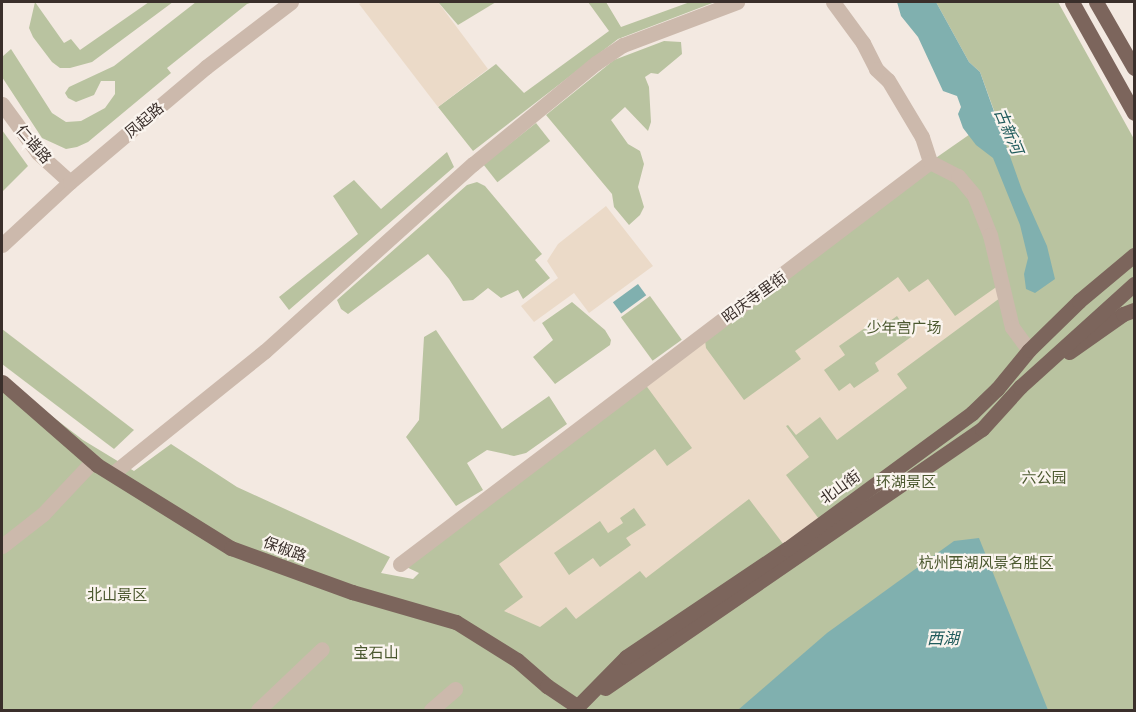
<!DOCTYPE html>
<html>
<head>
<meta charset="utf-8">
<style>
	body { margin:0 }
	#map { position:relative; width:1136px; height:712px; overflow:hidden; background:#f3e9e1; font-family:Mulish,"Noto Sans SC",sans-serif }
	div>[style] { position:absolute }
	[style*='--x'] { left:calc(var(--x)*1px); top:calc(var(--y)*1px); width:calc(var(--w)*1px); rotate:calc(var(--a)*1deg) }
	.green>* { inset:0; background:#b9c3a0; transform-origin:0 0 }
	.plaza>* { inset:0; background:#ebdac8 }
	.water>* { inset:0; background:#80b0af; transform-origin:0 0 }
	.minor>* { height:15px; margin:-7.5px; padding:0 7.5px; transform-origin:7.5px; border-radius:7.5px; background:#ccb9ac }
	.major>* { height:15px; margin:-7.5px; padding:0 7.5px; transform-origin:7.5px; border-radius:7.5px; background:#7c655c }
	span { translate:-50% -50%; white-space:nowrap; text-align:center; line-height:1.15; -webkit-text-stroke:4.5px #faf4ee; paint-order:stroke }
	.street-label { font-size:15px; color:#3a2f2b }
	.park-label { font-size:15px; color:#4b582f }
	.water-label { font-size:16px; color:#205b5c; font-style:italic }
	.frame { position:absolute; inset:0; border:3px solid #3a2f2b; pointer-events:none }
</style>
</head>
<body>
<div id="map">
	<div class="green">
		<i style="clip-path:polygon(35px 2px,64px 43px,71px 39px,80px 50px,149px 2px,173px 2px,92px 62px,70px 68px,60px 68px,52px 62px,33px 37px,29px 28px)"></i>
		<i style="clip-path:polygon(196px 2px,253px 2px,247px 4px,167px 68px,171px 73px,88px 142px,77px 147px,66px 149px,42px 138px,2px 77px,2px 57px,11px 49px,52px 113px,66px 122px,81px 121px,105px 108px,115px 94px,115px 81px,101px 81px,94px 95px,76px 102px,68px 98px,65px 93px,69px 87px,114px 66px)"></i>
		<i style="clip-path:polygon(438px 2px,496px 2px,458px 25px)"></i>
		<i style="clip-path:polygon(588px 2px,606px 2px,621px 27px,690px 2px,715px 2px,618px 39px,473px 151px,438px 107px,496px 64px,524px 93px,609px 31px)"></i>
		<i style="clip-path:polygon(936px 2px,1058px 2px,1134px 139px,1134px 710px,2px 710px,2px 378px,83px 440px,134px 471px,171px 444px,237px 487px,390px 557px,381px 573px,413px 579px,419px 573px,400px 564px,930px 162px,996px 116px,980px 72px,969px 62px)"></i>
		<i style="clip-path:polygon(664px 41px,681px 42px,682px 54px,658px 74px,651px 73px,645px 77px,649px 87px,651px 122px,648px 131px,625px 107px,611px 120px,628px 144px,640px 151px,644px 164px,638px 187px,644px 207px,640px 215px,629px 225px,614px 207px,612px 194px,546px 115px,614px 60px)"></i>
		<i style="left:536px;top:123px;width:23px;height:67px;rotate:52deg"></i>
		<i style="clip-path:polygon(2px 130px,28px 166px,2px 192px)"></i>
		<i style="clip-path:polygon(447px 152px,454px 167px,289px 310px,279px 297px,358px 234px,333px 196px,354px 180px,381px 209px)"></i>
		<i style="clip-path:polygon(477px 182px,485px 186px,542px 254px,535px 260px,550px 278px,523px 299px,518px 290px,501px 298px,488px 288px,473px 300px,463px 301px,449px 279px,428px 254px,348px 314px,341px 309px,337px 300px,467px 185px)"></i>
		<i style="left:650px;top:296px;width:54px;height:36px;rotate:54deg"></i>
		<i style="clip-path:polygon(572px 302px,605px 330px,611px 340px,610px 345px,555px 384px,533px 357px,553px 340px,542px 323px)"></i>
		<i style="clip-path:polygon(2px 329px,134px 430px,114px 449px,2px 364px)"></i>
		<i style="clip-path:polygon(436px 330px,502px 429px,549px 396px,567px 424px,526px 453px,514px 456px,487px 450px,467px 463px,483px 490px,456px 506px,406px 437px,419px 420px,424px 337px)"></i>
	</div>
	<div class="plaza">
		<i style="clip-path:polygon(363px 2px,438px 2px,488px 69px,438px 107px,359px 4px)"></i>
		<i style="clip-path:polygon(606px 206px,653px 266px,589px 313px,574px 293px,534px 322px,521px 306px,558px 278px,547px 261px,558px 244px)"></i>
		<i style="clip-path:polygon(evenodd,898px 277px,909px 292px,928px 279px,955px 316px,1002px 283px,1004px 295px,897px 374px,907px 388px,837px 440px,820px 417px,796px 435px,788px 425px,786px 426px,809px 457px,786px 475px,822px 523px,787px 549px,749px 499px,646px 578px,640px 571px,576px 619px,566px 607px,540px 627px,504px 611px,523px 597px,499px 564px,655px 449px,667px 466px,692px 448px,642px 380px,704px 333px,706px 348px,744px 400px,801px 359px,795px 351px,898px 277px,897px 316px,911px 337px,875px 363px,879px 371px,854px 388px,850px 383px,839px 391px,824px 370px,845px 355px,839px 346px,878px 319px,883px 326px,897px 316px,898px 277px,634px 508px,646px 525px,626px 538px,631px 545px,600px 567px,593px 558px,569px 575px,554px 553px,600px 521px,608px 533px,623px 523px,620px 518px,634px 508px)"></i>
	</div>
	<div class="water">
		<i style="clip-path:polygon(897px 2px,936px 2px,969px 62px,980px 72px,1022px 190px,1047px 246px,1055px 279px,1035px 293px,1026px 289px,1024px 274px,1028px 258px,1020px 225px,993px 158px,976px 145px,963px 128px,958px 114px,961px 107px,957px 96px,943px 91px,918px 37px,901px 16px)"></i>
		<i style="left:638px;top:284px;width:14px;height:31px;rotate:54deg"></i>
		<i style="clip-path:polygon(979px 538px,1048px 710px,738px 710px,827px 633px,954px 541px)"></i>
	</div>
	<div class="minor">
		<i style="--x:833;--y:2;--w:51;--a:53.8"></i>
		<i style="--x:863;--y:43;--w:29;--a:63"></i>
		<i style="--x:876;--y:69;--w:16;--a:43"></i>
		<i style="--x:888;--y:80;--w:66;--a:59.2"></i>
		<i style="--x:922;--y:137;--w:26;--a:72"></i>
		<i style="--x:2;--y:104;--w:61;--a:53.7"></i>
		<i style="--x:38;--y:153;--w:43;--a:42.2"></i>
		<i style="--x:2;--y:245;--w:93;--a:-42.8"></i>
		<i style="--x:70;--y:182;--w:178;--a:-40.2"></i>
		<i style="--x:206;--y:67;--w:107;--a:-37.4"></i>
		<i style="--x:112;--y:474;--w:196;--a:-38.8"></i>
		<i style="--x:265;--y:351;--w:280;--a:-42"></i>
		<i style="--x:473;--y:164;--w:159;--a:-39.4"></i>
		<i style="--x:596;--y:63;--w:32;--a:-34"></i>
		<i style="--x:623;--y:45;--w:122;--a:-20.7"></i>
		<i style="--x:2;--y:546;--w:52;--a:-38"></i>
		<i style="--x:43;--y:514;--w:73;--a:-46.7"></i>
		<i style="--x:400;--y:564;--w:665;--a:-37.18"></i>
		<i style="--x:930;--y:162;--w:31;--a:27"></i>
		<i style="--x:958;--y:176;--w:25;--a:50"></i>
		<i style="--x:974;--y:195;--w:43;--a:68.2"></i>
		<i style="--x:990;--y:235;--w:95;--a:76.6"></i>
		<i style="--x:1012;--y:327;--w:29;--a:54"></i>
		<i style="--x:258;--y:710;--w:88;--a:-43.6"></i>
		<i style="--x:431;--y:710;--w:32;--a:-41"></i>
	</div>
	<div class="major">
		<i style="--x:1072;--y:2;--w:127;--a:60.8"></i>
		<i style="--x:1096;--y:2;--w:76;--a:60.1"></i>
		<i style="--x:1069;--y:352;--w:66;--a:-35.1"></i>
		<i style="--x:1123;--y:314;--w:12;--a:-20"></i>
		<i style="--x:2;--y:382;--w:126;--a:41.1"></i>
		<i style="--x:97;--y:465;--w:158;--a:31.8"></i>
		<i style="--x:231;--y:548;--w:129;--a:20"></i>
		<i style="--x:352;--y:592;--w:108;--a:16.1"></i>
		<i style="--x:456;--y:622;--w:72;--a:31.9"></i>
		<i style="--x:517;--y:660;--w:40;--a:41"></i>
		<i style="--x:547;--y:686;--w:37;--a:34"></i>
		<i style="--x:605;--y:688;--w:457;--a:-34.5"></i>
		<i style="--x:982;--y:429;--w:57;--a:-47.9"></i>
		<i style="--x:1020;--y:387;--w:154;--a:-42.1"></i>
		<i style="--x:574;--y:710;--w:74;--a:-45.5"></i>
		<i style="--x:626;--y:657;--w:194;--a:-33.9"></i>
		<i style="--x:787;--y:549;--w:230;--a:-36.3"></i>
		<i style="--x:972;--y:413;--w:35;--a:-44"></i>
		<i style="--x:997;--y:389;--w:50;--a:-50.6"></i>
		<i style="--x:1029;--y:350;--w:70;--a:-44.4"></i>
		<i style="--x:1079;--y:301;--w:72;--a:-39.9"></i>
	</div>
	<div class="street-label">
		<span style="left:144px;top:120px;rotate:-40deg">凤起路</span>
		<span style="left:34px;top:144px;rotate:49deg">仁谐路</span>
		<span style="left:754px;top:297px;rotate:-36deg">昭庆寺里街</span>
		<span style="left:840px;top:487px;rotate:-36deg">北山街</span>
		<span style="left:285px;top:549px;rotate:20deg">保俶路</span>
	</div>
	<div class="park-label">
		<span style="left:904px;top:328px">少年宫广场</span>
		<span style="left:1044px;top:478px">六公园</span>
		<span style="left:906px;top:482px">环湖景区</span>
		<span style="left:986px;top:563px">杭州西湖风景名胜区</span>
		<span style="left:117px;top:595px">北山景区</span>
		<span style="left:376px;top:653px">宝石山</span>
	</div>
	<div class="water-label">
		<span style="left:1009px;top:131px;rotate:67deg">古新河</span>
		<span style="left:943px;top:638px">西湖</span>
	</div>
	<div class="frame"></div>
</div>
</body>
</html>
